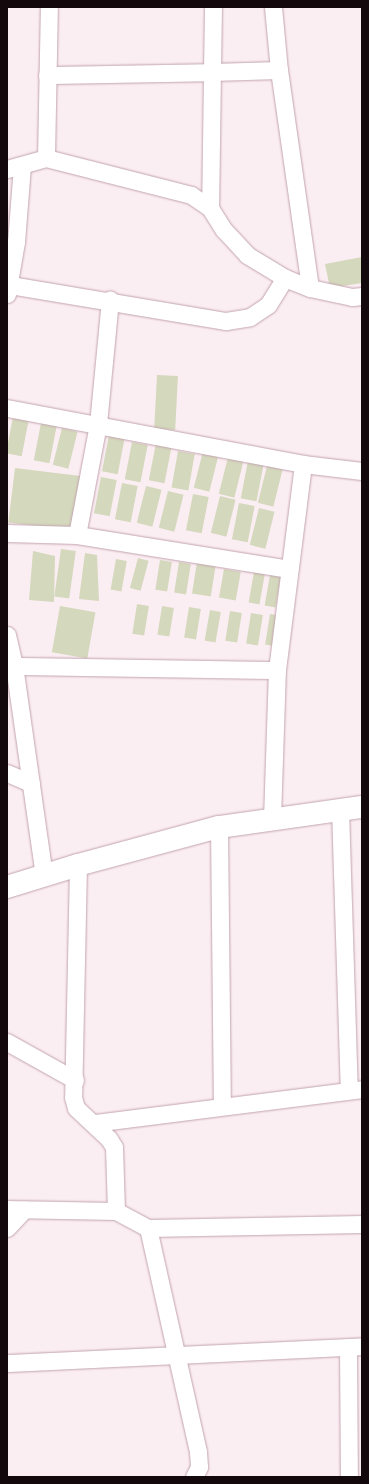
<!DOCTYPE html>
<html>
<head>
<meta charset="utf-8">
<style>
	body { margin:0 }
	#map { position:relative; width:369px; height:1484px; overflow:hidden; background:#fbeef3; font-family:"Nunito Sans",sans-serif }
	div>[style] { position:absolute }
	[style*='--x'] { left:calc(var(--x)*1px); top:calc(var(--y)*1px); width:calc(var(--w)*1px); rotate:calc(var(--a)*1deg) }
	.building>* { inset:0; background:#d4d8bc; transform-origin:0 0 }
	.roads { filter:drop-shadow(0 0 1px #c2a3af) drop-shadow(0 0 1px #c2a3af) }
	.minor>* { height:17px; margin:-8.5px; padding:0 8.5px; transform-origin:8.5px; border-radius:8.5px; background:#fff }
	.tertiary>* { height:22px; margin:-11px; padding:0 11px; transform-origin:11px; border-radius:11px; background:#fff }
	span { translate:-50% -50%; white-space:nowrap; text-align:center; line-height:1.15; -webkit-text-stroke:3px #fff; paint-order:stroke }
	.frame { position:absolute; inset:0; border:8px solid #13090d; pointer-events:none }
</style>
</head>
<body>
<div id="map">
	<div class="building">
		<i style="clip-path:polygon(362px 257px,362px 283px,330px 288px,325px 264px)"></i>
		<i style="left:157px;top:375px;width:21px;height:54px;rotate:3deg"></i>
		<i style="left:13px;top:417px;width:16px;height:37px;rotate:11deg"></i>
		<i style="left:41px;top:423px;width:16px;height:38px;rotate:11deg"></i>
		<i style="left:62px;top:428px;width:16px;height:38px;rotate:14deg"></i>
		<i style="left:109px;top:435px;width:16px;height:37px;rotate:11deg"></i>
		<i style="left:132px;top:442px;width:16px;height:38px;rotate:11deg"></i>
		<i style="left:156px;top:443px;width:16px;height:38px;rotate:11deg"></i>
		<i style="left:178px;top:451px;width:17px;height:37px;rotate:10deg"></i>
		<i style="left:203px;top:451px;width:16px;height:38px;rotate:14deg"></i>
		<i style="left:228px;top:457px;width:16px;height:38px;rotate:14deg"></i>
		<i style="left:248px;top:461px;width:16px;height:38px;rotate:11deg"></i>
		<i style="left:267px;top:466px;width:16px;height:38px;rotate:14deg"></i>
		<i style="left:15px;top:468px;width:68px;height:55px;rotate:7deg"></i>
		<i style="left:101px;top:477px;width:16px;height:37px;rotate:11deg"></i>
		<i style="left:122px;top:483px;width:16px;height:37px;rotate:11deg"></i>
		<i style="left:146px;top:486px;width:16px;height:38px;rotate:14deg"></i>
		<i style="left:168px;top:491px;width:16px;height:38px;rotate:14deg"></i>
		<i style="left:193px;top:494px;width:16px;height:37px;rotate:11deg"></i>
		<i style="left:220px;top:496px;width:16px;height:38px;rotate:14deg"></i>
		<i style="left:239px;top:503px;width:16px;height:37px;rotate:11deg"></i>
		<i style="left:259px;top:508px;width:16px;height:38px;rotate:14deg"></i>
		<i style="left:61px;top:549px;width:15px;height:48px;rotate:8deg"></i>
		<i style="clip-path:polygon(33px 551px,55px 556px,54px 602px,29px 600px)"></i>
		<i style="clip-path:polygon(85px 553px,97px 555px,99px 601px,79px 599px)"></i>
		<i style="left:138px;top:558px;width:11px;height:31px;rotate:15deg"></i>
		<i style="left:116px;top:559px;width:11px;height:31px;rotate:10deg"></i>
		<i style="left:160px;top:560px;width:12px;height:30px;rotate:9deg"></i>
		<i style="left:179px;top:562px;width:12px;height:31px;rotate:9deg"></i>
		<i style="left:197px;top:562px;width:19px;height:32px;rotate:9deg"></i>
		<i style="left:224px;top:569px;width:17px;height:29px;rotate:10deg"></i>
		<i style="left:254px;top:572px;width:11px;height:31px;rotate:10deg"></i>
		<i style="left:270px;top:575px;width:11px;height:31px;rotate:10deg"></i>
		<i style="left:137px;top:604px;width:12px;height:30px;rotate:9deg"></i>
		<i style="left:60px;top:606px;width:36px;height:47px;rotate:10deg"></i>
		<i style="left:162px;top:606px;width:12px;height:29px;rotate:9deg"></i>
		<i style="left:189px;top:607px;width:12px;height:31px;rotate:9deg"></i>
		<i style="left:210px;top:610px;width:11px;height:31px;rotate:10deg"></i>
		<i style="left:230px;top:611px;width:12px;height:30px;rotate:9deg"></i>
		<i style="left:251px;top:613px;width:12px;height:31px;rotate:9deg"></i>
		<i style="left:270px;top:614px;width:12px;height:31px;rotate:9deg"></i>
	</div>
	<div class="roads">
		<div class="minor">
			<i style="--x:213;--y:7;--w:65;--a:90.9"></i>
			<i style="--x:212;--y:72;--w:67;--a:-1.7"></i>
			<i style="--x:279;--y:70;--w:220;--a:81.9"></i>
			<i style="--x:273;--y:7;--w:63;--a:84.6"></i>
			<i style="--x:47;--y:75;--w:165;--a:-1"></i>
			<i style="--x:212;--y:72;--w:136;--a:90.8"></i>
			<i style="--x:46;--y:158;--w:151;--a:-88.9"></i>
			<i style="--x:7;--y:169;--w:41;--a:-15.8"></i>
			<i style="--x:46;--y:158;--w:150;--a:14.3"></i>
			<i style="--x:191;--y:195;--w:23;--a:34"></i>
			<i style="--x:210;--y:208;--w:26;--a:58"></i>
			<i style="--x:224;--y:230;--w:34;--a:47"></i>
			<i style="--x:247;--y:255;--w:44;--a:31.2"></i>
			<i style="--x:285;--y:278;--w:27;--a:22"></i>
			<i style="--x:310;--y:288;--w:43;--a:12.1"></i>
			<i style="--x:352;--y:297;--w:10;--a:-6"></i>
			<i style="--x:10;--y:285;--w:219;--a:9.5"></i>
			<i style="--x:226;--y:321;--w:24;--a:-9"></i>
			<i style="--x:250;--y:317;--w:22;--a:-34"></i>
			<i style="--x:268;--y:305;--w:32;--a:-58"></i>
			<i style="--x:7;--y:294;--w:53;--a:-80.2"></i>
			<i style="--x:16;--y:242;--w:77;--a:-85.5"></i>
			<i style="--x:7;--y:408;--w:301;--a:10.7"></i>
			<i style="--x:303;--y:464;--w:59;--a:6.8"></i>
			<i style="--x:7;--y:533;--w:70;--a:1.6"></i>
			<i style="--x:77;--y:535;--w:215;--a:9.1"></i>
			<i style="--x:77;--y:535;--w:113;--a:-79.3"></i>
			<i style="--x:98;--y:424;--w:125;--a:-84.5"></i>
			<i style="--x:7;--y:635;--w:32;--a:77"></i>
			<i style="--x:7;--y:773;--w:26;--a:23"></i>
			<i style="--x:340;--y:809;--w:281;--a:88.2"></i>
			<i style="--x:272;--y:819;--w:149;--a:-88.1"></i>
			<i style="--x:277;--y:670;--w:208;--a:-82.8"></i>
			<i style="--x:219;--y:827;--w:278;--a:89.4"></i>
			<i style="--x:78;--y:865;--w:232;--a:91.2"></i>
			<i style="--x:73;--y:1097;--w:11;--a:75"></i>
			<i style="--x:76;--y:1108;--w:45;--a:43.2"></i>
			<i style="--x:109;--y:1139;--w:9;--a:58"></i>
			<i style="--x:114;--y:1147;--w:64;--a:88.2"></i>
			<i style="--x:44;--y:876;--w:212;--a:-98.1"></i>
			<i style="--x:14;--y:666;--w:263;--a:0.9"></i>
			<i style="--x:7;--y:1042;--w:78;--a:29.2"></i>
			<i style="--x:94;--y:1123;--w:270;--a:-7.2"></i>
			<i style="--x:7;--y:1209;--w:109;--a:1.1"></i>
			<i style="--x:116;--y:1211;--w:36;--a:28"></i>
			<i style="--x:148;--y:1228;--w:214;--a:-1.1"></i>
			<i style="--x:7;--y:1228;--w:25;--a:-47"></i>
			<i style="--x:148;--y:1228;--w:230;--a:77.4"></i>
			<i style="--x:198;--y:1452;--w:15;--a:86"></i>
			<i style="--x:199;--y:1467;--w:11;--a:117"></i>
			<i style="--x:348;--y:1347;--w:130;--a:89.6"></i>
			<i style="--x:7;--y:1363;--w:355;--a:-2.7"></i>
		</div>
		<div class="tertiary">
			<i style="--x:7;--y:887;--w:74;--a:-17.2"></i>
			<i style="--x:78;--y:865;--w:146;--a:-15.1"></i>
			<i style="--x:219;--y:827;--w:144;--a:-8"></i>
		</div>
	</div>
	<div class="frame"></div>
</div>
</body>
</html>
